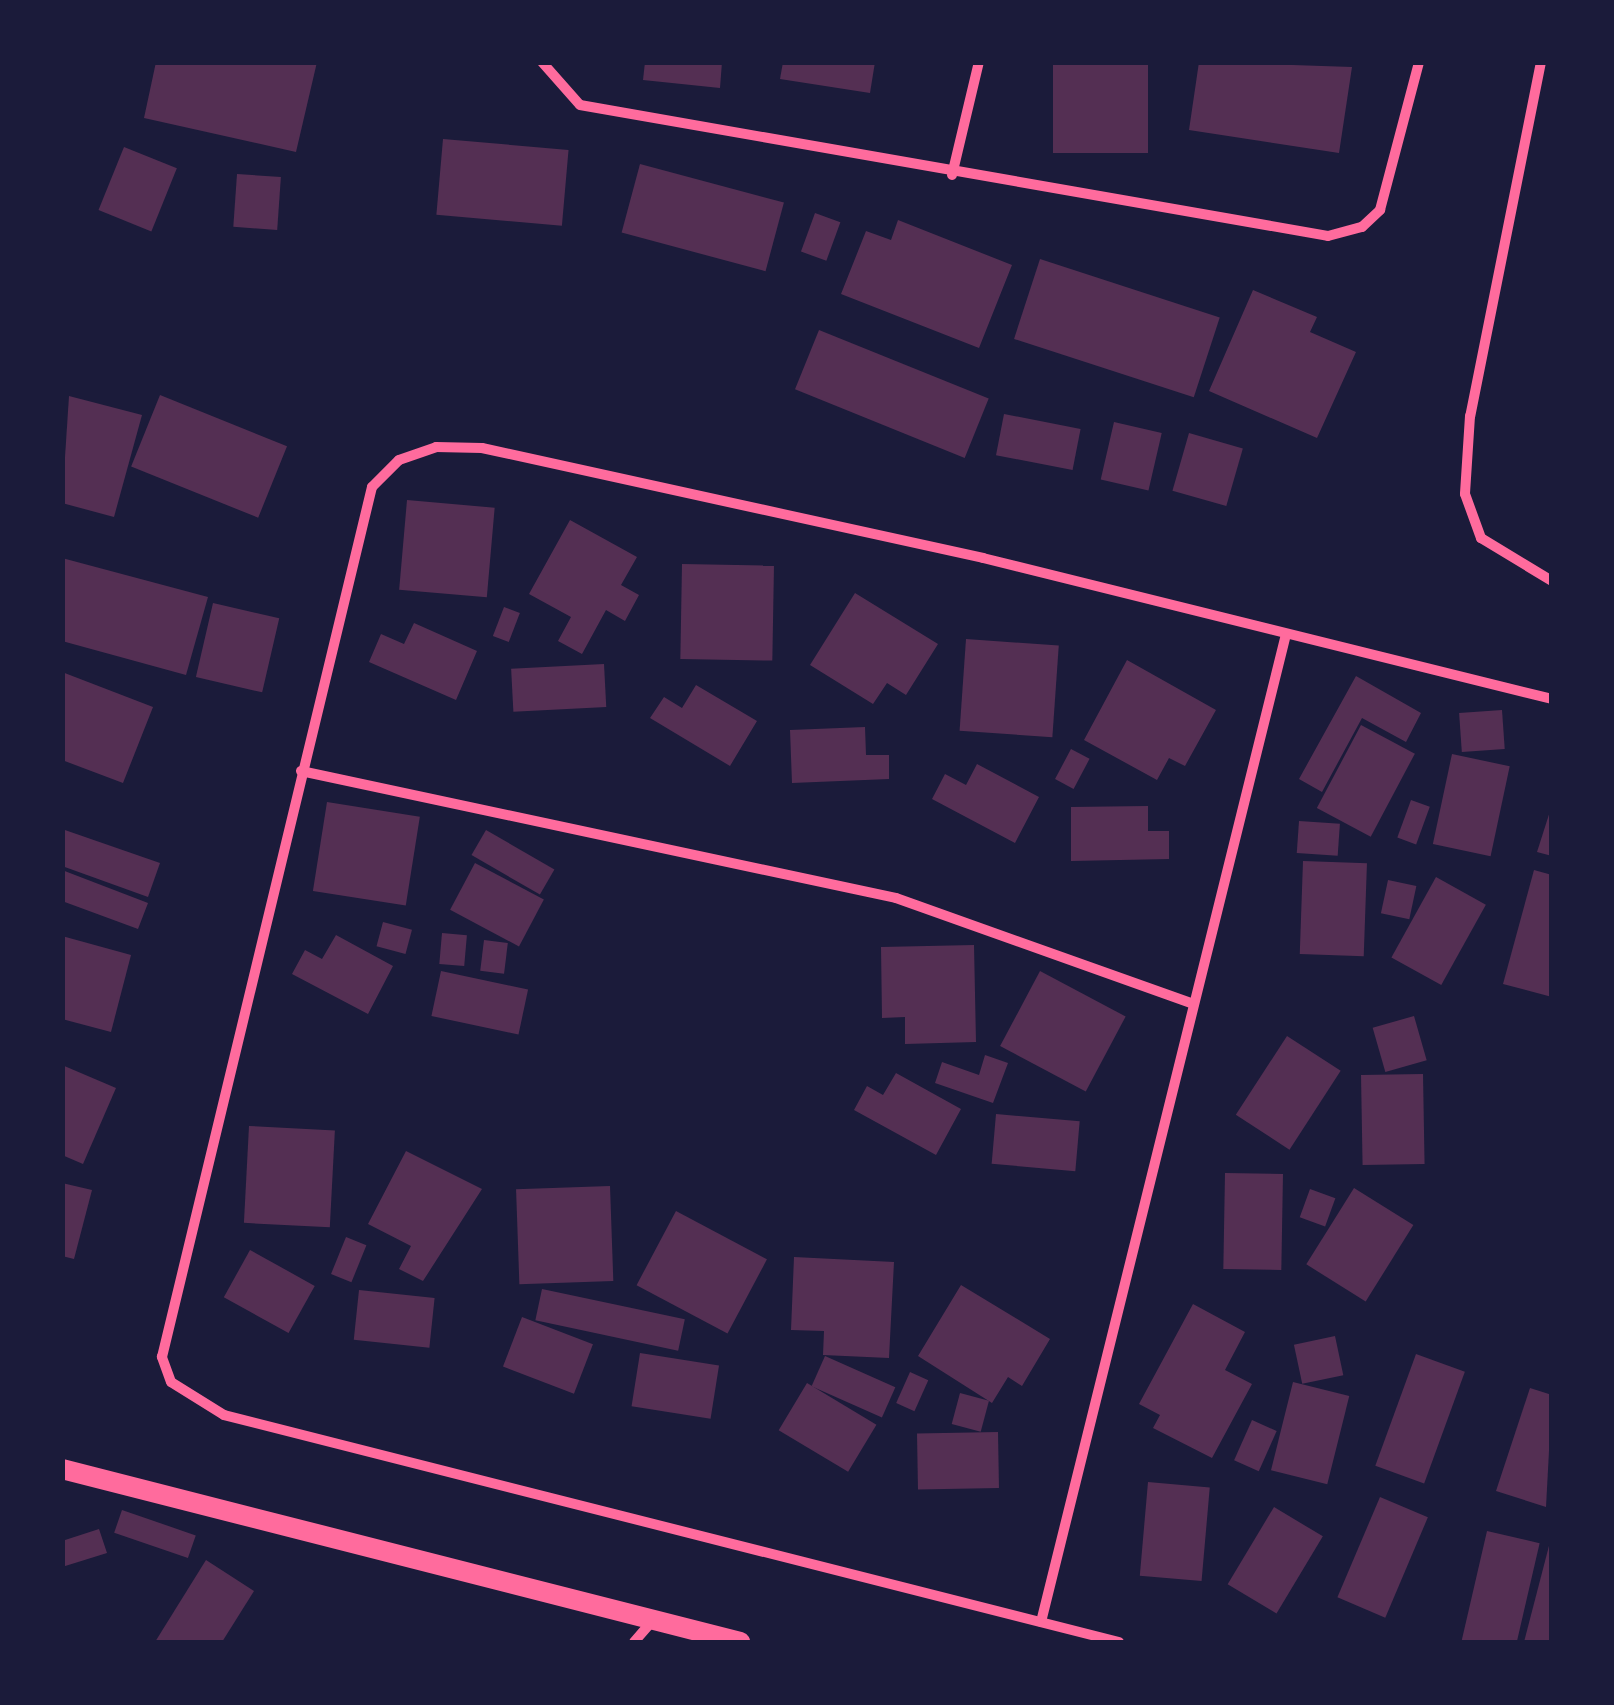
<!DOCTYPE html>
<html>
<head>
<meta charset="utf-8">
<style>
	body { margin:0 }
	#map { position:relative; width:1614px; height:1705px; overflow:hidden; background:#1b1b3a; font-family:Montserrat,sans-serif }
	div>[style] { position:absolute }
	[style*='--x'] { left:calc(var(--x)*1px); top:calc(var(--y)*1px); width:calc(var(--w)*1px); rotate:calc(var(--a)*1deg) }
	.building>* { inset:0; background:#542f53; transform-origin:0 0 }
	.minor>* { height:10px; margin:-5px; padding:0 5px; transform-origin:5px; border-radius:5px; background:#ff6b9d }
	.secondary>* { height:20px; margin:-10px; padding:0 10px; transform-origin:10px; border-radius:10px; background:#ff6b9d }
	span { translate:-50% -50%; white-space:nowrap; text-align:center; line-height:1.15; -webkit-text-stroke:8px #1b1b3a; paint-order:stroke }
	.frame { position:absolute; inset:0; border:65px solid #1b1b3a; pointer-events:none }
</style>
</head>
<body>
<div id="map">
	<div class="building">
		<i style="clip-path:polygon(156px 62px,317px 62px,296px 152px,144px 118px)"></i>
		<i style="clip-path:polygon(645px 62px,722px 62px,720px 88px,643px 80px)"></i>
		<i style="clip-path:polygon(783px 62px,875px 62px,870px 93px,780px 79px)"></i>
		<i style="left:1053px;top:62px;width:95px;height:91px"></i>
		<i style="clip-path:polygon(1199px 62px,1352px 67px,1339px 153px,1189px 130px)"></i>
		<i style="left:443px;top:139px;width:126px;height:76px;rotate:5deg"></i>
		<i style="left:124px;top:147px;width:57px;height:68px;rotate:22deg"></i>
		<i style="left:640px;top:164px;width:149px;height:71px;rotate:15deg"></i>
		<i style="left:237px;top:174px;width:44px;height:53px;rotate:4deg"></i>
		<i style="left:815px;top:213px;width:27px;height:41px;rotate:20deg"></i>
		<i style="clip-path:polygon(898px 220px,1012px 265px,979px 348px,841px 294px,866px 231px,891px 240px)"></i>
		<i style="left:1040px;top:259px;width:189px;height:84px;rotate:18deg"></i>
		<i style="clip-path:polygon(1253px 290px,1317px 317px,1310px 332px,1356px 352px,1317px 438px,1209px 391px)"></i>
		<i style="left:819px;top:330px;width:183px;height:64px;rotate:22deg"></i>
		<i style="left:160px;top:395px;width:137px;height:77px;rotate:22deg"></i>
		<i style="clip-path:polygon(69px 396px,142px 415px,114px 517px,62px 503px)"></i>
		<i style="left:1004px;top:414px;width:78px;height:42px;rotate:11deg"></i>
		<i style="left:1114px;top:422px;width:49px;height:59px;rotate:13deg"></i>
		<i style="left:1189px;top:433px;width:56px;height:60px;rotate:16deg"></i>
		<i style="left:407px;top:500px;width:88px;height:90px;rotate:5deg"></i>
		<i style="clip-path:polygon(570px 520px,637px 557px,621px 585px,639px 595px,625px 621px,606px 610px,582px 654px,558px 641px,571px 617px,529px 594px)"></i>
		<i style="clip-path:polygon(62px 558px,208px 597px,186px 675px,62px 641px)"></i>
		<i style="left:682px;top:564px;width:92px;height:95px;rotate:1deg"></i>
		<i style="clip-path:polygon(855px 593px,938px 644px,906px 695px,887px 683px,873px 704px,810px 665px)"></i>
		<i style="left:213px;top:603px;width:68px;height:76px;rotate:13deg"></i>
		<i style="left:504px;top:607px;width:17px;height:31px;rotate:21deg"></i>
		<i style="clip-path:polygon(414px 623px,477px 651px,456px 700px,369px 662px,381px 634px,404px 644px)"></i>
		<i style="left:966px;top:639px;width:93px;height:92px;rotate:4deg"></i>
		<i style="clip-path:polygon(1127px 660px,1216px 710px,1185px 766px,1169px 758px,1157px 780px,1084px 740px)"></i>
		<i style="left:604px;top:664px;width:43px;height:93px;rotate:87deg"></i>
		<i style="clip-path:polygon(62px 672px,153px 707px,123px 783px,62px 760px)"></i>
		<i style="clip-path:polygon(1356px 676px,1421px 713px,1406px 742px,1362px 718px,1322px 792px,1299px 779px)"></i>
		<i style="clip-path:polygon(696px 685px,757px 721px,730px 766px,650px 718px,664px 697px,682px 708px)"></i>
		<i style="left:1502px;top:710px;width:39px;height:43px;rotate:86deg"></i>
		<i style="left:1361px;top:725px;width:61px;height:94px;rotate:28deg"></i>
		<i style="clip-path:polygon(865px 727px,866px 755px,889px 755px,889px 779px,792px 783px,790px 730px)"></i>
		<i style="left:1071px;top:749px;width:21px;height:34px;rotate:28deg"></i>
		<i style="left:1452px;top:754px;width:59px;height:92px;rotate:12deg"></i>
		<i style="clip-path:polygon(977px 764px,1039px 797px,1015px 843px,932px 799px,945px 774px,966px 785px)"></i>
		<i style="left:1411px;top:800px;width:20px;height:40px;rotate:20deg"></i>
		<i style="left:327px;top:802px;width:94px;height:90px;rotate:9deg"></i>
		<i style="clip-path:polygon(1552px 805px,1552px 856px,1537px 852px)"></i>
		<i style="clip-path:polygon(1148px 806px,1148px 831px,1169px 831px,1169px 859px,1071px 861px,1071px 807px)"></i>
		<i style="left:1299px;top:821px;width:41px;height:32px;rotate:4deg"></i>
		<i style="clip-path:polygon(62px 829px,160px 863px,148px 897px,62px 866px)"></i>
		<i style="left:486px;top:830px;width:79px;height:29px;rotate:30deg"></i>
		<i style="left:1303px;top:861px;width:64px;height:93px;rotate:2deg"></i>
		<i style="left:475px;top:863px;width:78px;height:53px;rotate:28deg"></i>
		<i style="clip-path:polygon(62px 870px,148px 903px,138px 929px,62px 901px)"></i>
		<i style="clip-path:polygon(1534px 870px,1552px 875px,1552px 997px,1503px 984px)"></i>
		<i style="left:1436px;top:877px;width:57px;height:92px;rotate:29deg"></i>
		<i style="left:1388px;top:880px;width:29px;height:34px;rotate:12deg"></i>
		<i style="left:383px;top:922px;width:30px;height:25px;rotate:15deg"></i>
		<i style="left:442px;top:933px;width:25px;height:31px;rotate:5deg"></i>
		<i style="clip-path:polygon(336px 935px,393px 966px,368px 1014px,292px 974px,305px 950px,322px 959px)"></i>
		<i style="clip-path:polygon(62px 936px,131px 955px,111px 1032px,62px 1019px)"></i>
		<i style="left:484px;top:940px;width:24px;height:31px;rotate:7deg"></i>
		<i style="clip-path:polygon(974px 945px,976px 1042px,905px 1044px,905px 1017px,882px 1018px,881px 947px)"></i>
		<i style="left:441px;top:971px;width:89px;height:46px;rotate:12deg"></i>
		<i style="left:1040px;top:971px;width:97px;height:85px;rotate:28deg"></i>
		<i style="left:1414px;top:1016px;width:46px;height:43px;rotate:74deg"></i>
		<i style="left:1287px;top:1036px;width:64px;height:94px;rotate:33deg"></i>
		<i style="clip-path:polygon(985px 1055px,1008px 1063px,993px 1103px,935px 1083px,942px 1062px,979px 1075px)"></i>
		<i style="clip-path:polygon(62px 1065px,116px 1088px,83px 1164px,62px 1155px)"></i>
		<i style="clip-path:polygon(896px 1073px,961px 1109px,936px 1155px,854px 1110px,867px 1086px,883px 1095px)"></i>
		<i style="left:1423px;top:1074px;width:90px;height:62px;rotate:89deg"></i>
		<i style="left:996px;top:1114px;width:84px;height:50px;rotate:5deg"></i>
		<i style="left:249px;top:1126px;width:86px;height:97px;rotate:3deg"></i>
		<i style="clip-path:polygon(406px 1151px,482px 1189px,423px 1281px,399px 1269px,411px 1246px,368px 1224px)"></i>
		<i style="left:1225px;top:1173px;width:58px;height:96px;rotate:1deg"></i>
		<i style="clip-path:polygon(62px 1183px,92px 1190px,74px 1259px,62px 1256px)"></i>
		<i style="left:610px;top:1186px;width:95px;height:94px;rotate:88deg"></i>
		<i style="left:1354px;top:1188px;width:70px;height:90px;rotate:32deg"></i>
		<i style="left:1310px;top:1189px;width:27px;height:30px;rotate:20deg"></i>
		<i style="left:676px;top:1211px;width:103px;height:84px;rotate:28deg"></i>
		<i style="left:346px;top:1237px;width:22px;height:40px;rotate:22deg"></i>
		<i style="left:250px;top:1250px;width:74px;height:54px;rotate:29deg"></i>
		<i style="clip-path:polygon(794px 1257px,894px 1262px,889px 1358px,823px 1355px,824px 1331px,791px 1330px)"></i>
		<i style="clip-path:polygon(961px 1285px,1050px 1339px,1022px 1386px,1008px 1377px,992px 1403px,918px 1356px)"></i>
		<i style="left:542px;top:1289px;width:146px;height:32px;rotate:12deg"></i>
		<i style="left:359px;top:1290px;width:76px;height:50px;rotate:6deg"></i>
		<i style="clip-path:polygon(1193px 1304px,1245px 1332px,1225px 1370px,1252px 1384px,1212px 1458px,1153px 1428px,1160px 1415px,1139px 1404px)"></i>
		<i style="left:522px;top:1317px;width:76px;height:53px;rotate:21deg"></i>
		<i style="left:1335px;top:1336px;width:40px;height:42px;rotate:78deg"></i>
		<i style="left:640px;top:1353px;width:80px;height:54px;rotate:9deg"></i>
		<i style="left:1416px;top:1354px;width:52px;height:119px;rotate:20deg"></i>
		<i style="left:825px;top:1356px;width:77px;height:33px;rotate:24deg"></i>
		<i style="left:910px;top:1372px;width:20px;height:34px;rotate:24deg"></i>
		<i style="left:1293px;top:1382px;width:58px;height:91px;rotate:14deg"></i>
		<i style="left:807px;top:1383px;width:81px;height:55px;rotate:31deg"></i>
		<i style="clip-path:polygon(1530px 1388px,1552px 1395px,1546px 1507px,1496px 1491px)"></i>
		<i style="left:960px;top:1393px;width:30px;height:32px;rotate:15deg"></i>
		<i style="left:1252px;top:1420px;width:27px;height:44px;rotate:24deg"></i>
		<i style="left:998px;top:1432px;width:56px;height:81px;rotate:89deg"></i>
		<i style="left:1148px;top:1482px;width:62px;height:94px;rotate:5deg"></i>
		<i style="left:1380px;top:1497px;width:52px;height:109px;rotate:23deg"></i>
		<i style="left:1274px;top:1507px;width:57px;height:90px;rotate:31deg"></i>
		<i style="left:122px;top:1510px;width:78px;height:24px;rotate:19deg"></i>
		<i style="clip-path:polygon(99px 1529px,107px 1553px,62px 1567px,62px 1541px)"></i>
		<i style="left:1487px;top:1531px;width:54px;height:113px;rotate:13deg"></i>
		<i style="clip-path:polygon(1550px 1542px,1552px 1642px,1524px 1642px)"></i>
		<i style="clip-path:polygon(206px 1560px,254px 1591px,222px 1642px,155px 1642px)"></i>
	</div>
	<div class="minor">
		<i style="--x:542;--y:62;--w:57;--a:48.5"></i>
		<i style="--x:580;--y:105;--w:759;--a:9.93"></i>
		<i style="--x:1328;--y:236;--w:35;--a:-15"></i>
		<i style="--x:1362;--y:227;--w:25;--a:-43"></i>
		<i style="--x:1380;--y:210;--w:153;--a:-75.2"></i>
		<i style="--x:1541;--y:62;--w:361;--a:101.3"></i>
		<i style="--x:1470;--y:416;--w:78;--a:93.7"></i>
		<i style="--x:1465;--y:494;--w:47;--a:70"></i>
		<i style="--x:1481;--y:538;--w:83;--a:31.2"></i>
		<i style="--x:952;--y:175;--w:116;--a:-76.6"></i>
		<i style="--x:301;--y:771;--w:608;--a:12.05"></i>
		<i style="--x:896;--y:898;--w:316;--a:19.6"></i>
		<i style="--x:1041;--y:1622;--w:1018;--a:-76.07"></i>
		<i style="--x:634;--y:1642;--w:29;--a:-49"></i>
		<i style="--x:1119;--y:1642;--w:923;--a:-165.77"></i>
		<i style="--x:224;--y:1415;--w:62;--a:-148.1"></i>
		<i style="--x:171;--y:1382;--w:27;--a:-110"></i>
		<i style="--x:162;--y:1357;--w:895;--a:-76.43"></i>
		<i style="--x:372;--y:487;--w:38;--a:-45"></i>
		<i style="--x:399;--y:460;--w:39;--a:-19"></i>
		<i style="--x:436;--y:447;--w:46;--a:1.2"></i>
		<i style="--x:482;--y:448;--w:513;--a:12.38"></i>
		<i style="--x:983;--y:558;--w:586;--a:13.92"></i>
	</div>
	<div class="secondary">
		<i style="--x:62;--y:1469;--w:700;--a:14.31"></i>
	</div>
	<div class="frame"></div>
</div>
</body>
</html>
